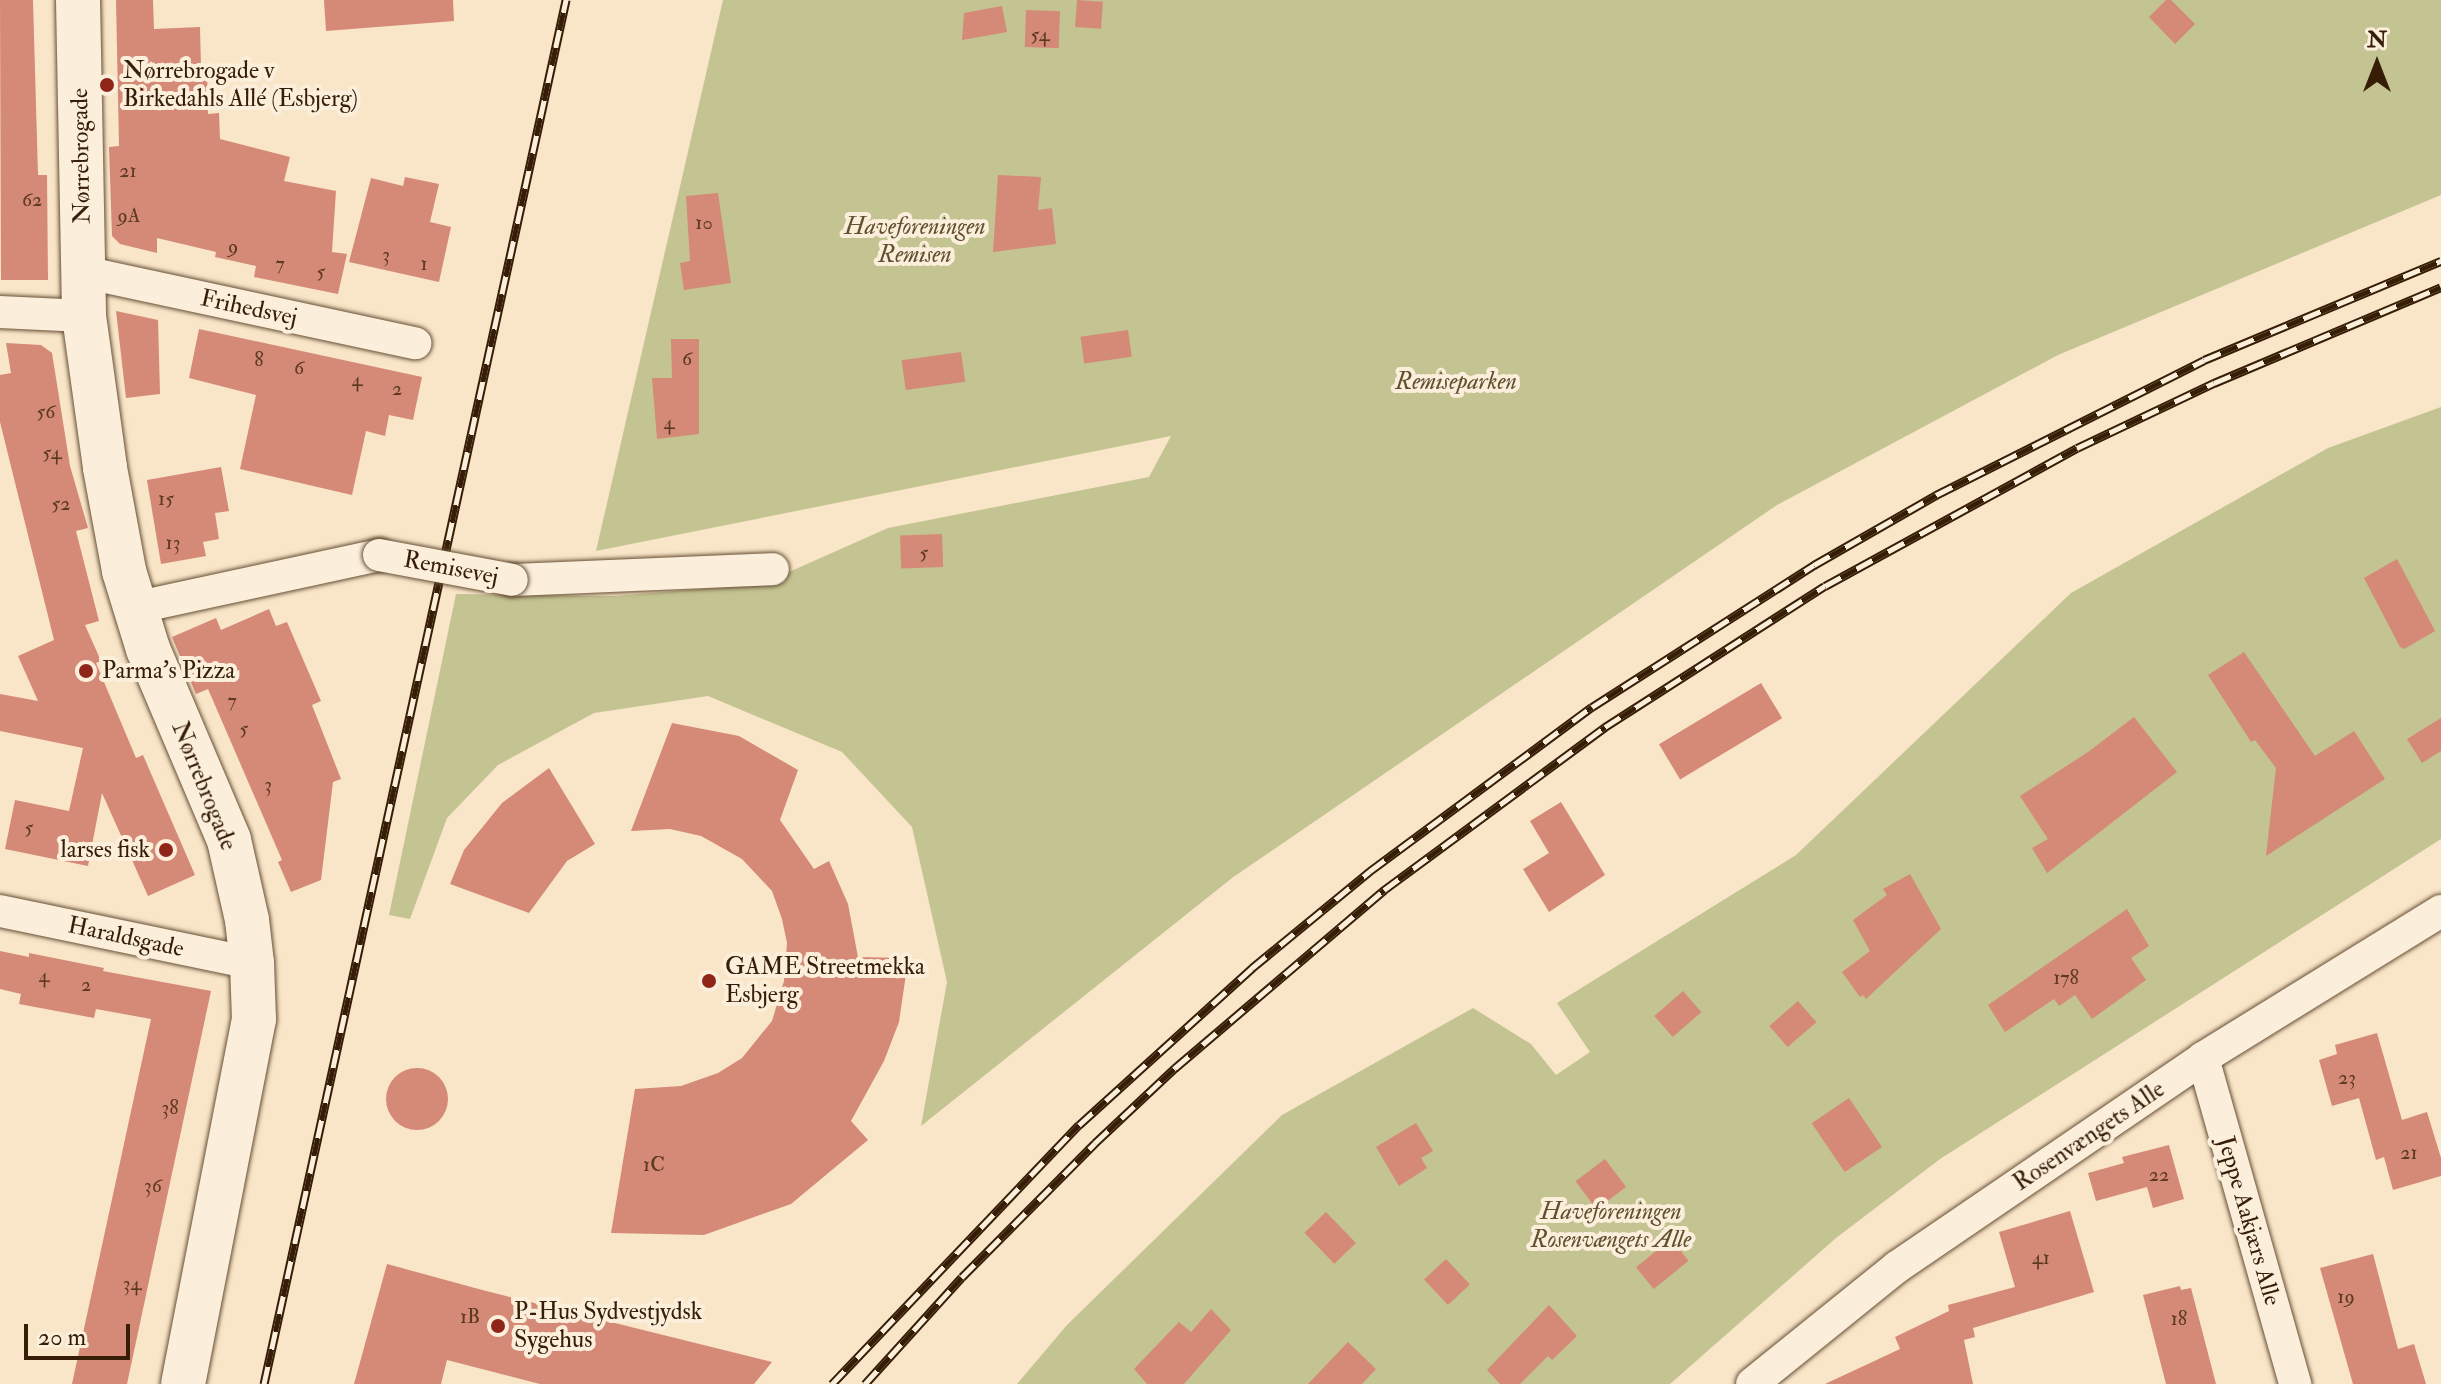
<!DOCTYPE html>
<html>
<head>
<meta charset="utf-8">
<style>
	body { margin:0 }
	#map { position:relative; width:2441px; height:1384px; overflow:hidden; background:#f9e5c8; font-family:"IM FELL Double Pica",serif }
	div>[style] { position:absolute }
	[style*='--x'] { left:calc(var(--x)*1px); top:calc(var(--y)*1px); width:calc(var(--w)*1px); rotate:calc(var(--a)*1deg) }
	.green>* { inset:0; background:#c4c392 }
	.building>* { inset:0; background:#d48a76; transform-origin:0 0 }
	.round { border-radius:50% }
	.roads { filter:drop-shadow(0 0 2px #675036) drop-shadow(0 0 2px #675036) }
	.street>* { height:32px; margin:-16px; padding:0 16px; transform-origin:16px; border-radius:16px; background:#fbeedb }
	.secondary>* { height:44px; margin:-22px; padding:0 22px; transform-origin:22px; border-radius:22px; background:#fbeedb }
	.rail>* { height:9px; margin-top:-4.5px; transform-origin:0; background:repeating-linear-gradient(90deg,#fbeedb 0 18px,#361e06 0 36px); box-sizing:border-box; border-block:2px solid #361e06 }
	.bridges { filter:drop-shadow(0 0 2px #675036) drop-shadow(0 0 2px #675036) }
	.street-bridge>* { height:32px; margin:-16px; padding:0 16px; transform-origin:16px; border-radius:16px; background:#fbeedb }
	.dots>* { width:22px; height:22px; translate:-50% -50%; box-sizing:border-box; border:4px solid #fbeedb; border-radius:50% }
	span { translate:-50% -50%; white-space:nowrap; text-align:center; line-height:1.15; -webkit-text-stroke:8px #fbeedb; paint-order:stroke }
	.number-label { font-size:20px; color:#5e3922 }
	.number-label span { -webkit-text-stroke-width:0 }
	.poi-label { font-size:24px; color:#361e06 }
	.left { translate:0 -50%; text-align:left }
	.right { translate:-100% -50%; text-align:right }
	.street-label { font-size:24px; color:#361e06 }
	.park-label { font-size:24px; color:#615030; font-style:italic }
	.north { position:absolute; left:2337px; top:24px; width:80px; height:80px; -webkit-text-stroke:6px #fbeedb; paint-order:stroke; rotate:0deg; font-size:22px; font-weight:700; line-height:32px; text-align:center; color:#361e06 }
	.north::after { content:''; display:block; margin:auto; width:28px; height:36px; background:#361e06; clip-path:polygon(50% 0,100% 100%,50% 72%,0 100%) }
	.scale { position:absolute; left:24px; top:1324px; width:106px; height:36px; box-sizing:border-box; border:4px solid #361e06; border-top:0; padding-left:10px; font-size:24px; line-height:28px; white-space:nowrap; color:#361e06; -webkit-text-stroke:6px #fbeedb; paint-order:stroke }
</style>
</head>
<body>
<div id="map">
	<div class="green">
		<i style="clip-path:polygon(723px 0,2441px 0,2441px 195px,2058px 355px,1777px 505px,1232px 878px,921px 1126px,947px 982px,912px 827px,842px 752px,708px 696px,594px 713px,498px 765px,447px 818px,410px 919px,389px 915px,456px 594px,615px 596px,762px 584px,888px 528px,1149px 477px,1171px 436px,596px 551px)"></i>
		<i style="clip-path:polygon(2441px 407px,2441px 839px,1940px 1159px,1836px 1238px,1670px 1384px,1017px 1384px,1067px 1325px,1282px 1115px,1473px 1008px,1531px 1044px,1556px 1075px,1590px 1052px,1557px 1003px,1796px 855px,2071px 593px,2328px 448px)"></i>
	</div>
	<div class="building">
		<i style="clip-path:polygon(0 0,33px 0,38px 175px,47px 175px,48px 280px,1px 280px)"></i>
		<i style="clip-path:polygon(116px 0,153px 0,154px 29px,200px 27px,201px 68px,207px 68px,208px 114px,219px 113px,220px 139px,290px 157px,284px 181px,336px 191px,332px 252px,347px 254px,338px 294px,254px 277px,256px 266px,215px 257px,216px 252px,157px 238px,157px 253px,120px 244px,112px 236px,109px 147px,119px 146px)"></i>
		<i style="clip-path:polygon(324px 0,453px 0,454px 21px,326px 31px)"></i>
		<i style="left:1077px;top:0;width:26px;height:27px;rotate:4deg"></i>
		<i style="clip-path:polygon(2166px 0,2171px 0,2195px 24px,2175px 44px,2149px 17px)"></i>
		<i style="clip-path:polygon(1002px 6px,1007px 32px,962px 40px,964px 13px)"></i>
		<i style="left:1026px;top:10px;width:34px;height:37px;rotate:2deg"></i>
		<i style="clip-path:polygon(998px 175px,1041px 177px,1038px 210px,1052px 208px,1056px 244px,993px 252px)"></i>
		<i style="clip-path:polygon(405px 177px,439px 184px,430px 222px,451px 227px,439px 282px,349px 262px,371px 178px,403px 186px)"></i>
		<i style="clip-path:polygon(718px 193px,731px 283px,684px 290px,680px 263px,690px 261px,686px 196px)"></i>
		<i style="clip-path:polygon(116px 311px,158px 320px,160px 394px,126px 398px)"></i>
		<i style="clip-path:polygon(199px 329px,422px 377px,413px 420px,389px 415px,385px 436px,366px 431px,352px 495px,240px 469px,256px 395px,189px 378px)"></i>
		<i style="left:1128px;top:330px;width:27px;height:48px;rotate:82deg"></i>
		<i style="clip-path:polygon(671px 339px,699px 339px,699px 434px,657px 439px,652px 378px,672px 378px)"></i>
		<i style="clip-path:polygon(6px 343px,41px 345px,52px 353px,70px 466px,88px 528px,76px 531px,99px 621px,85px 625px,101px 661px,96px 663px,136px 758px,143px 755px,195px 875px,148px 896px,102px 793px,88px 866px,5px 849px,15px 800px,69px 811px,83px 748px,0 731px,0 694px,38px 701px,18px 656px,54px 640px,0 422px,0 375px,11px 373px)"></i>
		<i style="left:961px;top:352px;width:30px;height:60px;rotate:82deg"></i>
		<i style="clip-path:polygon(221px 467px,229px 511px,215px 513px,219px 539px,203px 542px,206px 556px,161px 564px,147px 480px)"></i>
		<i style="left:942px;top:534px;width:33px;height:42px;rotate:88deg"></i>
		<i style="clip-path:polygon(2397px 559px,2435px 631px,2404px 649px,2400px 647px,2364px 578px)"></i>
		<i style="clip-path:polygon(269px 609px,276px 626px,287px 622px,321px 701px,312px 705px,341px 779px,333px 782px,321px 880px,291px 892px,278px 862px,282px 860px,208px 689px,196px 694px,172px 637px,216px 618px,221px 630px)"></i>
		<i style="clip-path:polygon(2244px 652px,2315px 756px,2354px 731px,2385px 779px,2266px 856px,2276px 768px,2255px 740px,2251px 742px,2208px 675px)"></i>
		<i style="left:1761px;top:683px;width:41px;height:119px;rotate:59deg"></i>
		<i style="clip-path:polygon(2134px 717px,2177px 772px,2047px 873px,2032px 848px,2048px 839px,2020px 796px,2088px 752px)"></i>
		<i style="clip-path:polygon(2441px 718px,2441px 751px,2422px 763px,2407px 739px)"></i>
		<i style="clip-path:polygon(672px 723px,739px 736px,798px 770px,780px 820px,814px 869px,829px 861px,848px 904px,858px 957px,907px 958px,906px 974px,899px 1022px,884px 1061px,851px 1121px,868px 1140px,791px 1204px,704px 1235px,611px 1233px,635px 1089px,681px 1086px,718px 1073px,742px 1058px,772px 1021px,784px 981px,787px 943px,782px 919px,772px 891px,742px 859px,701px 836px,670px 829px,631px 831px)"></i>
		<i style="clip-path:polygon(549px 768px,595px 844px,567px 861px,529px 913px,450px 884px,464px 850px,502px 803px)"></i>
		<i style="clip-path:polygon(1561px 802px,1605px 875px,1549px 912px,1523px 869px,1549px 853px,1530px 821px)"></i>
		<i style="clip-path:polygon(1910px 874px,1941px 929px,1866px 999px,1863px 995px,1860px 997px,1842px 972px,1870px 951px,1853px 920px,1887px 895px,1883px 889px)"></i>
		<i style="clip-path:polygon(2127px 909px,2149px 946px,2131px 958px,2146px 980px,2092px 1019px,2075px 995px,2059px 1006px,2054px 999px,2005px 1032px,1988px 1005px)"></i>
		<i style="clip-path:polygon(0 951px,29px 957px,29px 953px,104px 968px,103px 971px,211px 991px,127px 1384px,72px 1384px,151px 1019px,96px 1009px,94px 1018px,19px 1004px,21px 994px,0 989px)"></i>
		<i style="left:1683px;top:991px;width:28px;height:38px;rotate:49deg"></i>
		<i style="left:1798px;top:1001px;width:28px;height:38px;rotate:49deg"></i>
		<i style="clip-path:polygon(2377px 1033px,2402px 1120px,2427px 1112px,2441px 1158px,2441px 1176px,2393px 1190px,2384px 1157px,2376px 1160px,2359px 1098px,2332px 1106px,2319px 1060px,2337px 1054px,2335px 1045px)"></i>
		<i class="round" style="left:386px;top:1068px;width:62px;height:62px"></i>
		<i style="left:1849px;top:1098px;width:59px;height:45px;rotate:56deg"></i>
		<i style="clip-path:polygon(1416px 1123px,1433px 1151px,1421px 1158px,1427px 1168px,1399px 1186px,1376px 1147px)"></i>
		<i style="clip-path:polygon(2169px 1145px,2184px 1199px,2153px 1208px,2147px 1187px,2096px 1201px,2088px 1173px,2124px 1163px,2122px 1157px)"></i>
		<i style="left:1605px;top:1159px;width:35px;height:37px;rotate:53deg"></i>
		<i style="clip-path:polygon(2070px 1211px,2094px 1292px,1973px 1328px,1975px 1337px,1964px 1340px,1973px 1384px,1825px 1384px,1900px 1349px,1895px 1337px,1949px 1311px,1948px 1305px,2015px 1287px,1999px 1232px)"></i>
		<i style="left:1326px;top:1212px;width:43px;height:30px;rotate:46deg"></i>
		<i style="left:1671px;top:1239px;width:28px;height:45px;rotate:51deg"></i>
		<i style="clip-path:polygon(2373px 1254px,2398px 1349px,2414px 1344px,2426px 1384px,2353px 1384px,2320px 1268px)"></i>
		<i style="left:1446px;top:1259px;width:35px;height:30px;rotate:47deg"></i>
		<i style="clip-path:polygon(387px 1264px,486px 1291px,772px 1362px,754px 1384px,540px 1384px,447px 1360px,441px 1384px,354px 1384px)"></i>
		<i style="clip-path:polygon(2180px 1286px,2181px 1290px,2191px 1288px,2216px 1384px,2166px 1384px,2143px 1295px)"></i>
		<i style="clip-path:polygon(1549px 1305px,1577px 1336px,1552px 1360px,1548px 1356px,1520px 1384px,1500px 1384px,1487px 1370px)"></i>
		<i style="clip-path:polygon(1211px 1309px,1231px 1330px,1184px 1384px,1147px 1384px,1134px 1369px,1179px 1322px,1191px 1332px)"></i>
		<i style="clip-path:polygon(1348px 1342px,1376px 1369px,1362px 1384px,1308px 1384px)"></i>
	</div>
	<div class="roads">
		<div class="street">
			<i style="--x:83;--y:272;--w:340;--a:12.1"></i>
			<i style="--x:0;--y:312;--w:84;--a:2.7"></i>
			<i style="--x:512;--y:580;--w:261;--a:-2.4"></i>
			<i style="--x:134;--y:608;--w:251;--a:-12.2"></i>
			<i style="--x:0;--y:911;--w:257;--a:11.7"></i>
			<i style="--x:2203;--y:1058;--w:339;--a:74.2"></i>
			<i style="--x:1752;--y:1384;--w:186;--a:-38.9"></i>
			<i style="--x:1897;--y:1267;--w:371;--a:-34.3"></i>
			<i style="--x:2203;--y:1058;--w:280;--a:-31.7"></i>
		</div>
		<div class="secondary">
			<i style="--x:78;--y:0;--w:316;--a:88.9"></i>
			<i style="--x:84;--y:316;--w:153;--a:82.1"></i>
			<i style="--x:105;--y:468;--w:105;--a:79.5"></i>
			<i style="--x:124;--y:571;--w:82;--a:72.9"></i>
			<i style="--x:148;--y:649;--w:207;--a:67"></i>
			<i style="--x:229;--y:840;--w:82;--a:77.3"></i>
			<i style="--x:247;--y:920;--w:43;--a:83.4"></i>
			<i style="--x:252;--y:963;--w:56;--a:88"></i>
			<i style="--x:254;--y:1019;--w:372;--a:101"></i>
		</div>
	</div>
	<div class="rail">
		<i style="--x:264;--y:1384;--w:1417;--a:-77.69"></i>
		<i style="--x:832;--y:1384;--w:358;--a:-46.4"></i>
		<i style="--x:1079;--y:1125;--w:234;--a:-42.2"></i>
		<i style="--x:1252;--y:968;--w:153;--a:-39.4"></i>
		<i style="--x:1370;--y:871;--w:276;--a:-36.5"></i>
		<i style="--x:1592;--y:707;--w:264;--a:-32.6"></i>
		<i style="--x:1814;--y:565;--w:141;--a:-29.8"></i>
		<i style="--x:1936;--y:495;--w:300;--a:-26.7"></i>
		<i style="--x:2204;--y:360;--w:257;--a:-22.7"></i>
		<i style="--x:865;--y:1384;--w:144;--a:-47.8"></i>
		<i style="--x:962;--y:1277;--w:189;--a:-45.2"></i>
		<i style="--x:1095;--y:1143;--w:110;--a:-43.2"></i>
		<i style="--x:1175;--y:1068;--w:275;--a:-40.4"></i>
		<i style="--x:1384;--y:890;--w:275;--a:-36.4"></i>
		<i style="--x:1605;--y:727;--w:261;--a:-32.7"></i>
		<i style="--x:1825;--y:586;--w:287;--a:-28.7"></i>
		<i style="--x:2077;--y:448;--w:152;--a:-25.4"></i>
		<i style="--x:2214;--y:383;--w:246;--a:-22.9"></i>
	</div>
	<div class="bridges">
		<div class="street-bridge">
			<i style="--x:379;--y:555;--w:135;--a:10.6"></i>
		</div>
	</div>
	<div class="dots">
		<i style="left:107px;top:85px;background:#8f2418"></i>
		<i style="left:86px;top:671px;background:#8f2418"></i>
		<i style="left:166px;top:850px;background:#8f2418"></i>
		<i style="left:709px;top:981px;background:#8f2418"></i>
		<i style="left:498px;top:1326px;background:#8f2418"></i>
	</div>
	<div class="number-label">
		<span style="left:1040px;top:34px">54</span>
		<span style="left:128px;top:170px">21</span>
		<span style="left:32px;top:199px">62</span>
		<span style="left:129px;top:215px">9A</span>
		<span style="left:704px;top:222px">10</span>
		<span style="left:233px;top:246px">9</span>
		<span style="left:386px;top:254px">3</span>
		<span style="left:280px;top:263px">7</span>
		<span style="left:424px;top:263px">1</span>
		<span style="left:321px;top:271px">5</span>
		<span style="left:687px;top:358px">6</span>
		<span style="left:259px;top:359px">8</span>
		<span style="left:299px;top:367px">6</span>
		<span style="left:357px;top:379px">4</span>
		<span style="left:397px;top:388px">2</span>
		<span style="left:46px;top:411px">56</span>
		<span style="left:669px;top:422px">4</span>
		<span style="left:52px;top:452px">54</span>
		<span style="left:166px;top:498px">15</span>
		<span style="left:61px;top:503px">52</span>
		<span style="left:173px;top:542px">13</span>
		<span style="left:924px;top:552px">5</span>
		<span style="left:232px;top:700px">7</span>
		<span style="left:244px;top:728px">5</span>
		<span style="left:268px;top:784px">3</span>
		<span style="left:29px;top:827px">5</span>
		<span style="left:44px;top:975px">4</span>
		<span style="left:2066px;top:977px">178</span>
		<span style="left:86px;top:984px">2</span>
		<span style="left:2347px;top:1077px">23</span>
		<span style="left:170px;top:1107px">38</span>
		<span style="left:2409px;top:1152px">21</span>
		<span style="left:654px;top:1164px">1C</span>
		<span style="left:2159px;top:1174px">22</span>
		<span style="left:153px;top:1185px">36</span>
		<span style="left:2041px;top:1257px">41</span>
		<span style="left:132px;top:1283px">34</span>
		<span style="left:2346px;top:1296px">19</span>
		<span style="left:470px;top:1316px">1B</span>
		<span style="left:2179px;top:1318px">18</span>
	</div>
	<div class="poi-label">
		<span class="left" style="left:123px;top:85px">Nørrebrogade v<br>Birkedahls Allé (Esbjerg)</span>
		<span class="left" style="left:102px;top:671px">Parma's Pizza</span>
		<span class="right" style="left:150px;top:850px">larses fisk</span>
		<span class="left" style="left:725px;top:981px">GAME Streetmekka<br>Esbjerg</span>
		<span class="left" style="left:514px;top:1326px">P-Hus Sydvestjydsk<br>Sygehus</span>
	</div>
	<div class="street-label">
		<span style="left:81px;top:156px;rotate:-91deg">Nørrebrogade</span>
		<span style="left:249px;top:308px;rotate:12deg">Frihedsvej</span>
		<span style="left:451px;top:568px;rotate:11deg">Remisevej</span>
		<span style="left:204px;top:786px;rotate:68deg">Nørrebrogade</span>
		<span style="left:126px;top:937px;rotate:12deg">Haraldsgade</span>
		<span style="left:2089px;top:1136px;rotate:-34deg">Rosenvængets Alle</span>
		<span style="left:2249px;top:1221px;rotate:74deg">Jeppe Aakjærs Alle</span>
	</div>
	<div class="park-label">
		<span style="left:915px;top:241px">Haveforeningen<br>Remisen</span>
		<span style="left:1456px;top:382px">Remiseparken</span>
		<span style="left:1611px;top:1226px">Haveforeningen<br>Rosenvængets Alle</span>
	</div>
	<div class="north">N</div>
	<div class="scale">20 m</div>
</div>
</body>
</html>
